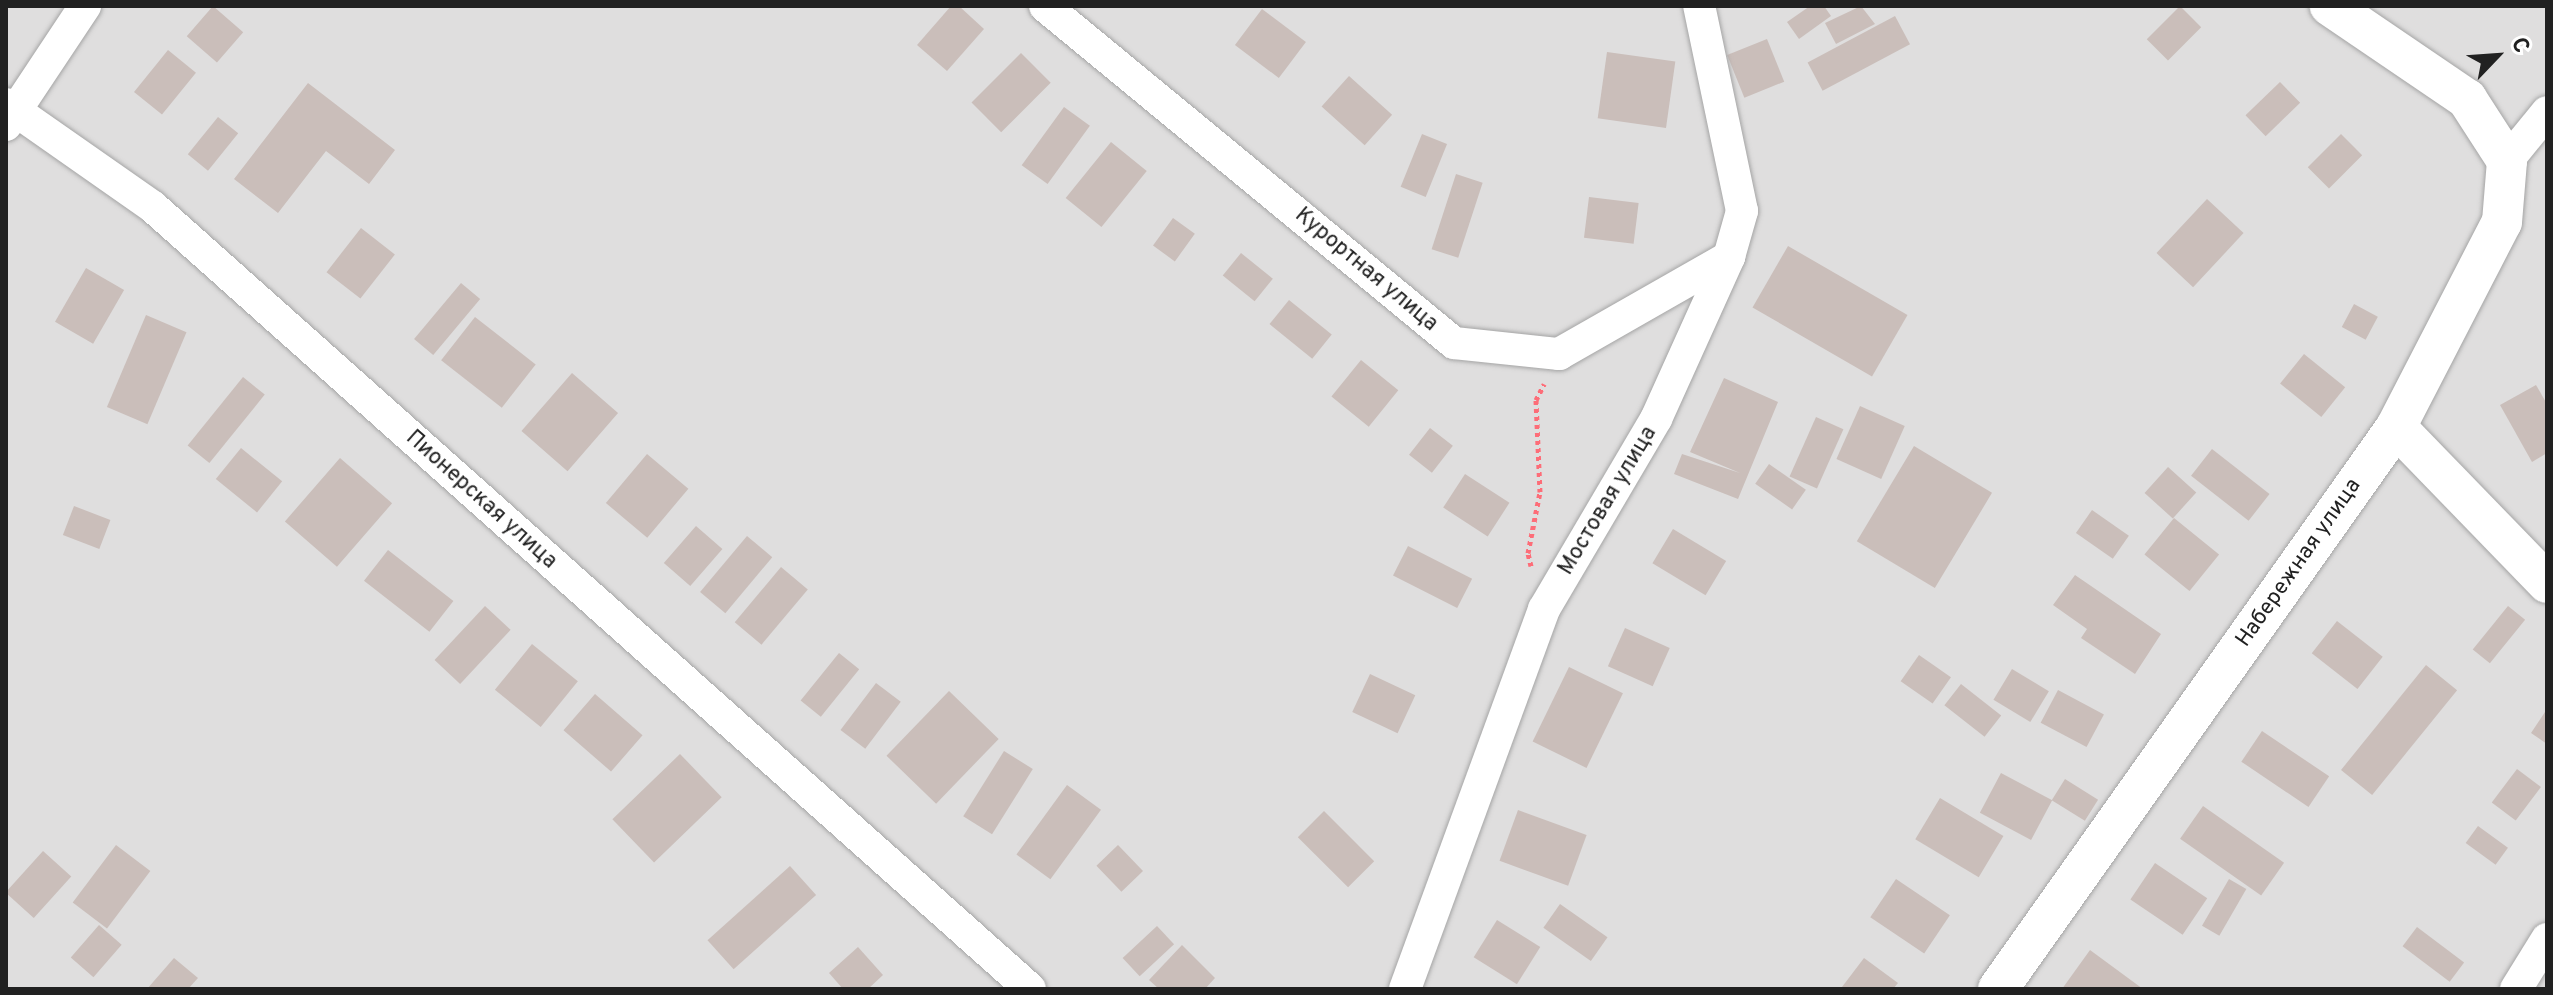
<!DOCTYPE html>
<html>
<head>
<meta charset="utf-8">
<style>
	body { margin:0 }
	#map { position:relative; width:2553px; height:995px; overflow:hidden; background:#f2ece8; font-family:Overpass,sans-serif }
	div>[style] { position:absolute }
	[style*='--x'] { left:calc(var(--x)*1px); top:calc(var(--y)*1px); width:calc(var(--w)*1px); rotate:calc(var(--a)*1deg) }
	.residential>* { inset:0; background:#dfdede; transform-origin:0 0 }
	.building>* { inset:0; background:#cabeba; transform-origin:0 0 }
	.path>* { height:5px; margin-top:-2.5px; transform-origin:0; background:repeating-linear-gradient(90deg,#fd6d78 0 4px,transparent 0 8px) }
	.roads { filter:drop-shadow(0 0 2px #a5a5a5) drop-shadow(0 0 2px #a5a5a5) }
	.minor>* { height:32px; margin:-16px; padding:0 16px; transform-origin:16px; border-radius:16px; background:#fff }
	.tertiary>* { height:40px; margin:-20px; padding:0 20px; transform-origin:20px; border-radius:20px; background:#fff }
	span { translate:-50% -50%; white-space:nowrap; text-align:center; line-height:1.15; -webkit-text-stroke:8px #fff; paint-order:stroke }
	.street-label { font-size:22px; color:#212121 }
	.frame { position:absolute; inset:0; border:8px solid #212121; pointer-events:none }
	.north { position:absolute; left:2457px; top:16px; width:80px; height:80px; -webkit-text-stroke:6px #fff; paint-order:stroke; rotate:65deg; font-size:22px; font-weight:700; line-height:32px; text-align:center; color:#212121 }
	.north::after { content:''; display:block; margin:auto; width:28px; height:36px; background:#212121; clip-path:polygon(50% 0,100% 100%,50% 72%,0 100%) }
</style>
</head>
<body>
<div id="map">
	<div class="residential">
		<i style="left:6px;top:6px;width:2541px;height:983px"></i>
	</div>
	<div class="building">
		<i style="left:213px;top:6px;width:40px;height:40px;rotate:41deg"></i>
		<i style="clip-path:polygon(951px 6px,959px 6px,984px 29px,947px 71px,917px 45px)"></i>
		<i style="clip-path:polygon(1810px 6px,1824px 6px,1831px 16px,1799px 39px,1787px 22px)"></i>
		<i style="clip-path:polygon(1861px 6px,1875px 24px,1836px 44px,1825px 23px)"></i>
		<i style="left:2180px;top:6px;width:30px;height:47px;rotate:45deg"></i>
		<i style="left:1262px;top:9px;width:55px;height:45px;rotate:37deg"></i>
		<i style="left:1895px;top:16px;width:32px;height:99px;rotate:62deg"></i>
		<i style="left:1767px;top:39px;width:46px;height:43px;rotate:68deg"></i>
		<i style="left:168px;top:50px;width:36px;height:54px;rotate:39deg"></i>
		<i style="left:1607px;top:52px;width:69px;height:67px;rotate:8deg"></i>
		<i style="left:1021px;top:53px;width:42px;height:70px;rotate:45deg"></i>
		<i style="left:1349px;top:76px;width:58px;height:41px;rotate:42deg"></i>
		<i style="left:2280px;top:82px;width:29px;height:48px;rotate:46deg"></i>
		<i style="clip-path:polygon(308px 83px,395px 150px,369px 184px,326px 151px,278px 213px,234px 179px)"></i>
		<i style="left:1064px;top:107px;width:32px;height:72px;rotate:36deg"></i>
		<i style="left:218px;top:117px;width:26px;height:48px;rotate:39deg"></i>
		<i style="left:1422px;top:134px;width:27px;height:57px;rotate:22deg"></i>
		<i style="left:2341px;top:134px;width:30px;height:47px;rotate:45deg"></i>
		<i style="left:1111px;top:142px;width:46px;height:72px;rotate:39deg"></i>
		<i style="left:1456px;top:174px;width:28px;height:79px;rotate:18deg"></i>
		<i style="left:1589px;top:197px;width:50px;height:41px;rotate:7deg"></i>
		<i style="left:2207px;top:199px;width:50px;height:74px;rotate:43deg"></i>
		<i style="left:1173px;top:218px;width:27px;height:34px;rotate:36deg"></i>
		<i style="left:361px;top:228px;width:43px;height:56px;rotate:38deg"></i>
		<i style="left:1788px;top:246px;width:138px;height:71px;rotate:30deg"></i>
		<i style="left:1241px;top:253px;width:41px;height:29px;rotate:39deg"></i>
		<i style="left:86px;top:268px;width:44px;height:62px;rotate:30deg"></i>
		<i style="left:461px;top:283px;width:25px;height:73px;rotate:40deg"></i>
		<i style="left:1289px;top:300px;width:55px;height:31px;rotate:39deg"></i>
		<i style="left:2354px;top:304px;width:27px;height:26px;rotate:28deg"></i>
		<i style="left:146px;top:315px;width:44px;height:100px;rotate:23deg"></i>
		<i style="left:475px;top:317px;width:77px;height:55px;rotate:38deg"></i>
		<i style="left:2304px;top:354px;width:53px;height:38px;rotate:39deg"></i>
		<i style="left:1361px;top:360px;width:48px;height:47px;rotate:39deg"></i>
		<i style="left:572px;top:373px;width:61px;height:77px;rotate:41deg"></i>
		<i style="left:243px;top:377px;width:28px;height:88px;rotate:39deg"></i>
		<i style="clip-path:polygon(1724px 378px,1778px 402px,1738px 499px,1674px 474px,1682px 454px,1740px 473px,1690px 452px)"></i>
		<i style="clip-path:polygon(2536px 385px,2547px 404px,2547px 453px,2532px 462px,2500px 405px)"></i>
		<i style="left:1860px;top:406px;width:49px;height:58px;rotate:24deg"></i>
		<i style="left:1816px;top:417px;width:30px;height:65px;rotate:24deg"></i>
		<i style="left:1430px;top:428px;width:29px;height:34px;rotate:38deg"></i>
		<i style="left:1914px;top:446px;width:91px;height:111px;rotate:31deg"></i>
		<i style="left:241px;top:448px;width:53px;height:40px;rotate:39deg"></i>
		<i style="left:2212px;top:449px;width:73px;height:34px;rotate:38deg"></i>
		<i style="left:647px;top:454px;width:54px;height:64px;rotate:40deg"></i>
		<i style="left:340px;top:458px;width:69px;height:84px;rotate:41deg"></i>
		<i style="left:1769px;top:464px;width:45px;height:24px;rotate:35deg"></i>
		<i style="left:2168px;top:467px;width:38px;height:35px;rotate:42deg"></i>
		<i style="left:1465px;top:474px;width:53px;height:40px;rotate:33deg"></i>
		<i style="left:74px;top:506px;width:39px;height:31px;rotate:21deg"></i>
		<i style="left:2092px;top:510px;width:45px;height:28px;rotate:35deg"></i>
		<i style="left:2174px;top:518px;width:58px;height:47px;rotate:39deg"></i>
		<i style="left:696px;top:526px;width:35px;height:49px;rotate:41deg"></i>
		<i style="left:1673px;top:529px;width:62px;height:40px;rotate:31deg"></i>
		<i style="left:747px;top:536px;width:33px;height:73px;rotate:40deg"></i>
		<i style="left:1408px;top:546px;width:72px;height:33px;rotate:27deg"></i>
		<i style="left:388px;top:550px;width:83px;height:39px;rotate:38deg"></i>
		<i style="left:781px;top:567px;width:35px;height:72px;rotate:40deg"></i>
		<i style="clip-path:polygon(2075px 575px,2161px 634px,2135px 674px,2081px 638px,2087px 629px,2053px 605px)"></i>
		<i style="left:485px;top:606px;width:35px;height:74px;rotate:43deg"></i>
		<i style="left:2508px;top:606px;width:22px;height:56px;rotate:39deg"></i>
		<i style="left:2337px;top:621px;width:58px;height:41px;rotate:38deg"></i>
		<i style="left:1625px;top:628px;width:49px;height:42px;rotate:24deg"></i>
		<i style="left:532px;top:644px;width:59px;height:59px;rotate:39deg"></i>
		<i style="left:839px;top:653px;width:26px;height:61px;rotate:39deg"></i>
		<i style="left:1919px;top:655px;width:39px;height:32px;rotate:35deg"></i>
		<i style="left:2426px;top:665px;width:40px;height:135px;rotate:39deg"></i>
		<i style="left:1569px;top:667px;width:60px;height:83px;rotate:26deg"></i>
		<i style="left:2012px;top:669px;width:43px;height:36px;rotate:31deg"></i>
		<i style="left:1370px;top:674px;width:50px;height:42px;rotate:25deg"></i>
		<i style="left:876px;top:683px;width:31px;height:59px;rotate:37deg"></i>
		<i style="left:1961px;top:684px;width:51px;height:27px;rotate:38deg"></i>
		<i style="left:2058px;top:690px;width:52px;height:37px;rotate:28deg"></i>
		<i style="left:949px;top:691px;width:69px;height:90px;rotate:44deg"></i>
		<i style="left:595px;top:694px;width:63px;height:48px;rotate:41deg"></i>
		<i style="clip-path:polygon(2547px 709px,2547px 744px,2531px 733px)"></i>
		<i style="left:2262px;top:731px;width:81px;height:37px;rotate:34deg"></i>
		<i style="left:1004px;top:751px;width:34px;height:77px;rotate:32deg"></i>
		<i style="left:680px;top:754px;width:60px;height:94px;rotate:46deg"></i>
		<i style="left:2517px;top:769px;width:30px;height:42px;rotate:37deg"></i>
		<i style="left:2001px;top:773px;width:58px;height:45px;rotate:28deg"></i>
		<i style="left:2065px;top:779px;width:39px;height:25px;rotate:32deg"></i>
		<i style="left:1067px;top:785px;width:42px;height:86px;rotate:36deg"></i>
		<i style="left:1940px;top:798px;width:74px;height:48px;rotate:31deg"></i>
		<i style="left:2203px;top:806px;width:99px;height:40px;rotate:35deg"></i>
		<i style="left:1518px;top:810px;width:73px;height:54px;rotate:20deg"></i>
		<i style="left:1324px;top:811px;width:71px;height:37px;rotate:45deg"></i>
		<i style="left:2478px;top:826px;width:37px;height:21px;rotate:36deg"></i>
		<i style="left:116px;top:845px;width:43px;height:72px;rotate:37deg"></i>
		<i style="left:1118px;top:845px;width:36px;height:30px;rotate:46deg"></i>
		<i style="left:43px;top:851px;width:38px;height:56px;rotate:42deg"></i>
		<i style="left:2155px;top:863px;width:63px;height:44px;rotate:34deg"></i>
		<i style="left:790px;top:866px;width:39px;height:111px;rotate:48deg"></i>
		<i style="left:1896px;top:879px;width:65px;height:46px;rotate:34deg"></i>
		<i style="left:2229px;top:879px;width:20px;height:54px;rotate:30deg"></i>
		<i style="left:1560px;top:904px;width:58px;height:29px;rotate:35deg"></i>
		<i style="left:1497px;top:920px;width:51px;height:44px;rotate:32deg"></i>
		<i style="left:99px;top:925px;width:30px;height:43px;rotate:41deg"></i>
		<i style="left:1157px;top:926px;width:25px;height:47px;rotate:47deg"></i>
		<i style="left:2417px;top:927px;width:59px;height:24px;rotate:37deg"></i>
		<i style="clip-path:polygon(1182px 945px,1215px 978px,1205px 989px,1159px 989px,1149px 980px)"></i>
		<i style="clip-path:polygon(858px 947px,883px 975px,868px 989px,843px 989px,829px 973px)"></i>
		<i style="clip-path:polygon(2090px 950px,2143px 989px,2062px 989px)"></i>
		<i style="clip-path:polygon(174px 958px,198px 978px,188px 989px,147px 989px)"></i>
		<i style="clip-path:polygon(1864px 958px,1898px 983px,1893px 989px,1842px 987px)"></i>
	</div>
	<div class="path">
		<i style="--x:1531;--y:566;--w:13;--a:-103"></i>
		<i style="--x:1528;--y:553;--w:62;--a:-78.9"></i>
		<i style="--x:1540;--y:492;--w:92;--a:-92.5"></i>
		<i style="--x:1536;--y:400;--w:18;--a:-63"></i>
	</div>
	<div class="roads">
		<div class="minor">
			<i style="--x:1045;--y:6;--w:530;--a:39.49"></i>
			<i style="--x:1454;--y:343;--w:106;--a:6"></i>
			<i style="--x:1559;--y:354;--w:196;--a:-29.7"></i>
			<i style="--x:6;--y:104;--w:179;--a:35"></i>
			<i style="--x:153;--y:207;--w:1175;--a:41.72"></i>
			<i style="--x:6;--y:125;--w:143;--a:-56.4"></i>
			<i style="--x:2507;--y:161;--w:63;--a:-50.8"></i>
			<i style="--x:1405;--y:989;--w:405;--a:-69.9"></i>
			<i style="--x:1544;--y:609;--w:221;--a:-59.5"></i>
			<i style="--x:1656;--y:419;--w:178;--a:-65.7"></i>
			<i style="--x:1729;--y:257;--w:48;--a:-74.2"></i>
			<i style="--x:1742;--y:211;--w:209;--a:-101.8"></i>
			<i style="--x:2516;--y:989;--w:59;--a:-58.2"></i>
		</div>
		<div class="tertiary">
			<i style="--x:2396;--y:427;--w:217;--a:45.9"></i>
			<i style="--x:1998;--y:989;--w:689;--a:-54.69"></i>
			<i style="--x:2396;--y:427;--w:231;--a:-62.7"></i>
			<i style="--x:2502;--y:222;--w:61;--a:-85.3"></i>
			<i style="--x:2507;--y:161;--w:74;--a:-122.8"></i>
			<i style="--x:2467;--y:99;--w:166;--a:-145.8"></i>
		</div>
	</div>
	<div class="street-label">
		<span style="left:1366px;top:270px;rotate:40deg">Курортная улица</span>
		<span style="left:481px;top:500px;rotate:42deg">Пионерская улица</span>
		<span style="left:1608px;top:501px;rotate:-59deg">Мостовая улица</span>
		<span style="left:2299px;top:563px;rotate:-55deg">Набережная улица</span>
	</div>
	<div class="frame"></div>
	<div class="north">С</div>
</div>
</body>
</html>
